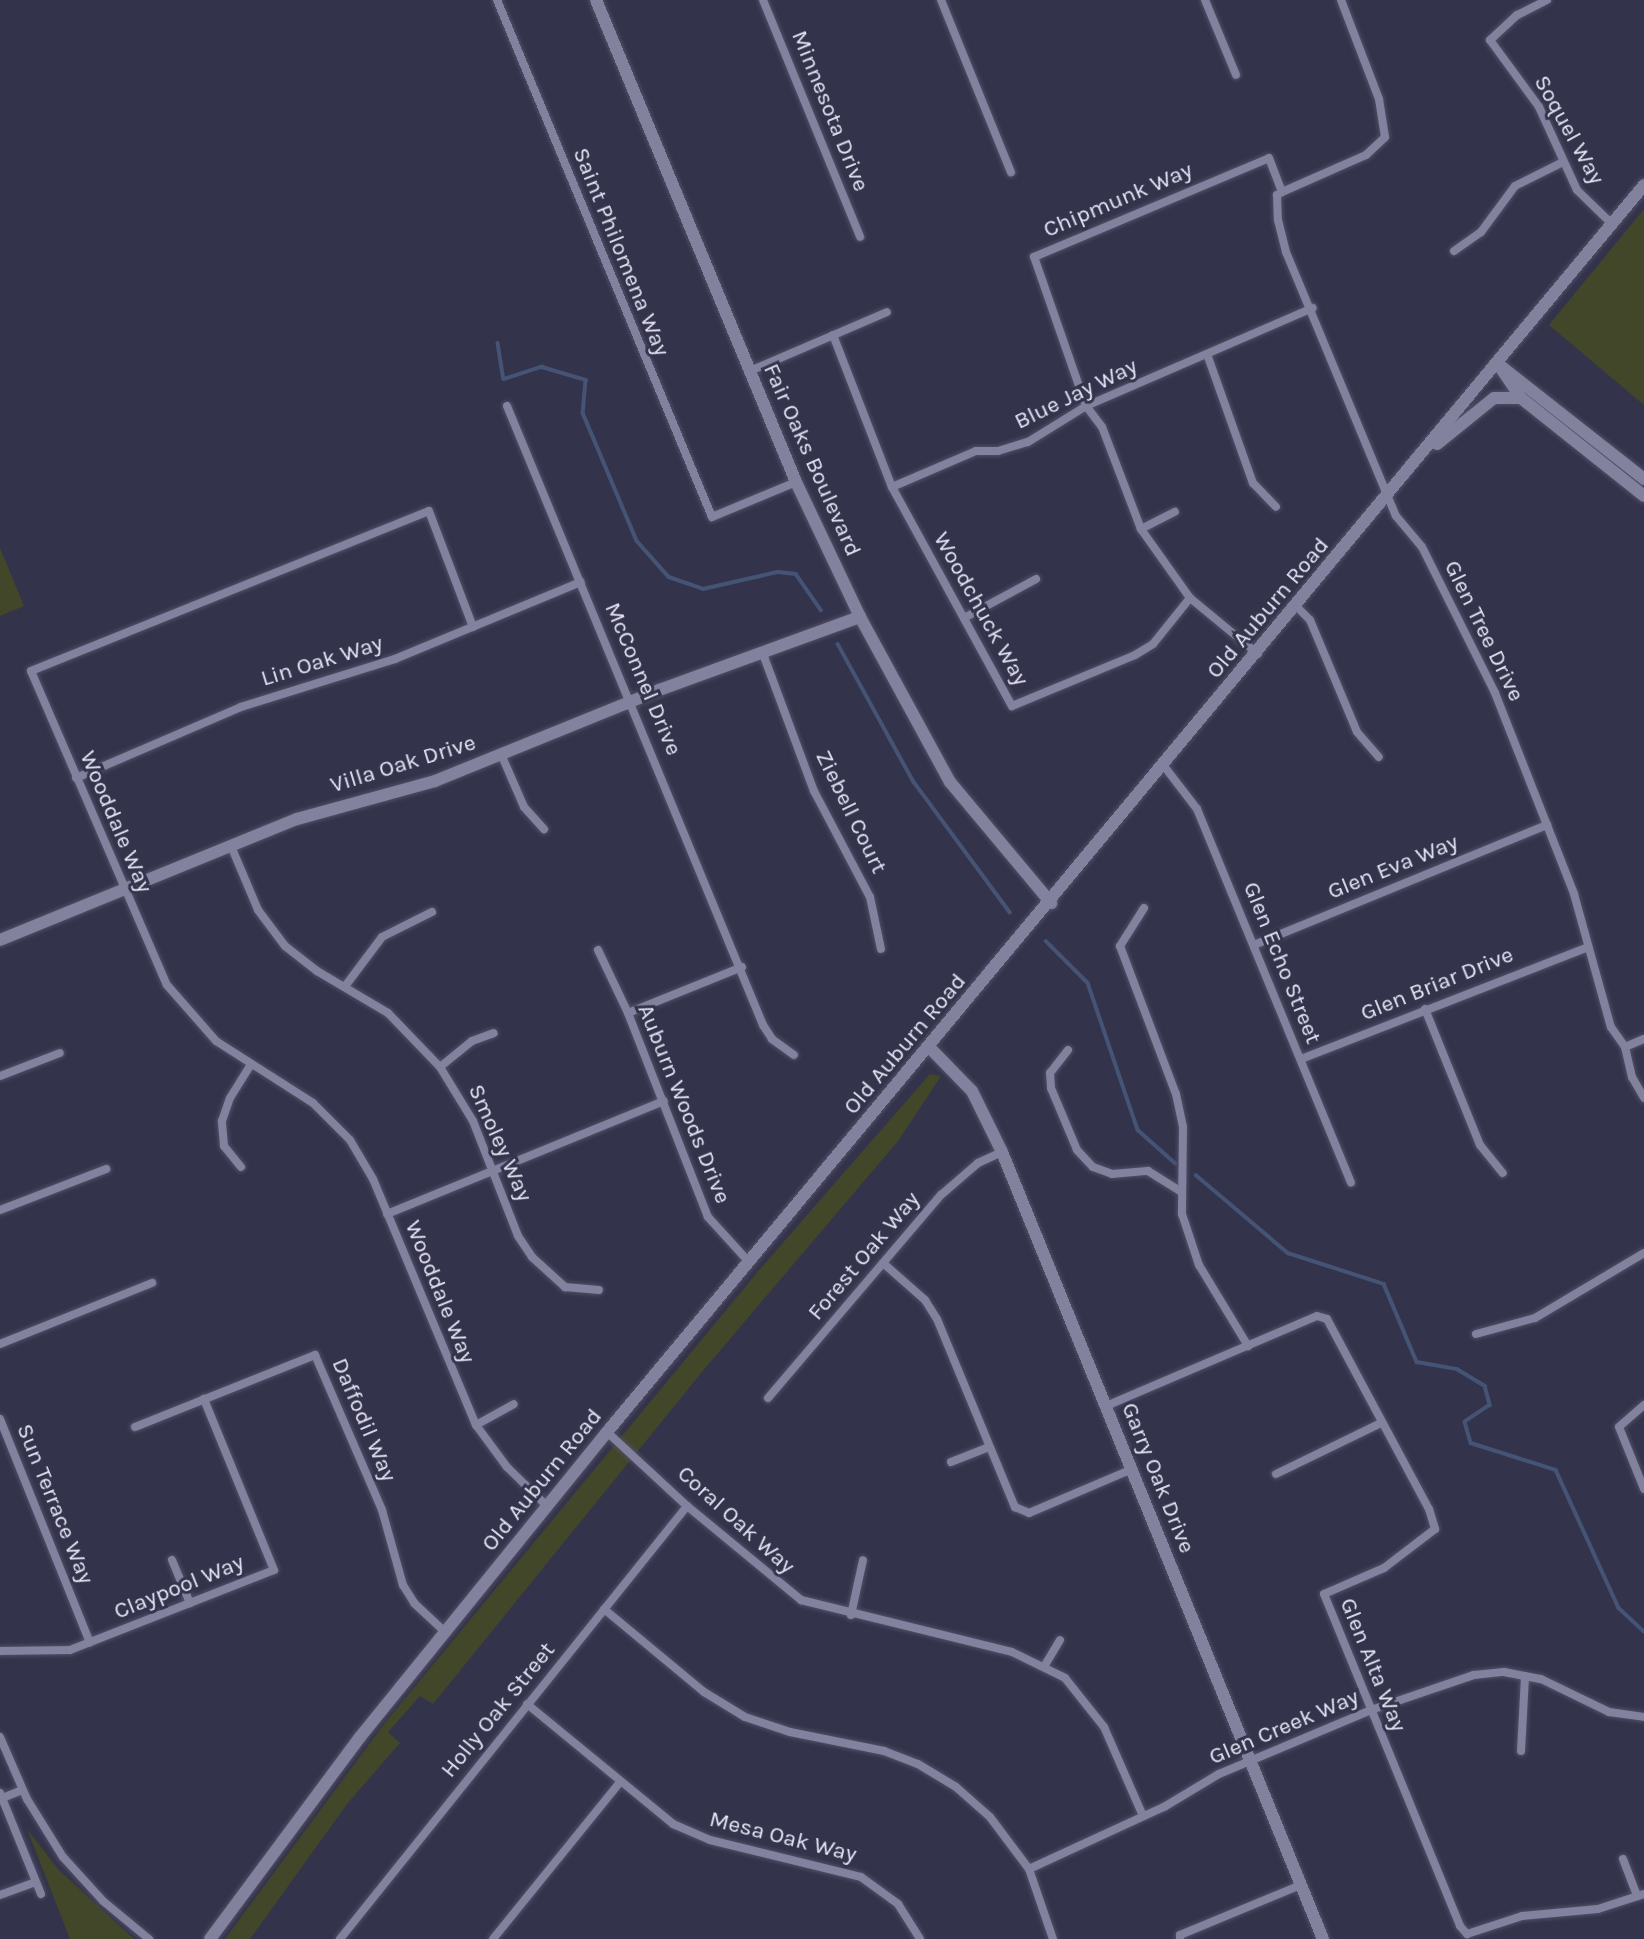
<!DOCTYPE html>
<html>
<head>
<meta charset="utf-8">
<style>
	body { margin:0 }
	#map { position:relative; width:1644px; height:1939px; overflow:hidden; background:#34334c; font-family:Karla,sans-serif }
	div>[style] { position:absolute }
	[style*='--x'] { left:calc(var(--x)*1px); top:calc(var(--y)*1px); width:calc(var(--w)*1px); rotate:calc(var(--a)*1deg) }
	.green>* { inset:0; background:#424729 }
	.stream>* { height:3.5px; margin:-1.75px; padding:0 1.75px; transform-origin:1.75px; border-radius:1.75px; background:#455474 }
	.roads { filter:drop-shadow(0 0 2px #504f64) drop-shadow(0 0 2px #504f64) }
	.street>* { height:8px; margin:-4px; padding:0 4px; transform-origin:4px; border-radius:4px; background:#82819e }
	.secondary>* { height:12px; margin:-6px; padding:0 6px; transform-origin:6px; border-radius:6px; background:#82819e }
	span { translate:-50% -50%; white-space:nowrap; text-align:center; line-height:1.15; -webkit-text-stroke:6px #34334c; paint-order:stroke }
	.street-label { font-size:23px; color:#e5e5f5 }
</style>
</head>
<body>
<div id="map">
	<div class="green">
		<i style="clip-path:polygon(1644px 209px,1644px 405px,1549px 325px)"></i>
		<i style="clip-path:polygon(0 548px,24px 606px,0 616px)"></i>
		<i style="clip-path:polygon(930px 1074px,941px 1076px,898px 1141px,701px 1373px,433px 1704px,420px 1696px,388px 1732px,400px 1743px,347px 1804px,250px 1939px,225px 1939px,384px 1724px,760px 1269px)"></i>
		<i style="clip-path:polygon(27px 1829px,58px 1869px,134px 1939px,70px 1939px)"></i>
	</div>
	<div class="stream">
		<i style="--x:498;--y:343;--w:36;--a:81"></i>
		<i style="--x:504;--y:379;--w:40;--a:-18"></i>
		<i style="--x:542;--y:367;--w:46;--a:16.5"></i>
		<i style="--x:586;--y:380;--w:33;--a:95"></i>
		<i style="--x:583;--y:413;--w:139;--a:67.1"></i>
		<i style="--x:637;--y:541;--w:48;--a:48.4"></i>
		<i style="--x:669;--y:577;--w:36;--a:19"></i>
		<i style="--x:703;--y:589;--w:77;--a:-12.8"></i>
		<i style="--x:778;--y:572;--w:18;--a:6"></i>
		<i style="--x:796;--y:574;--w:44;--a:55.2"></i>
		<i style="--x:838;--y:644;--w:158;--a:61.2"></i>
		<i style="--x:914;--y:782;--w:162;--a:53.6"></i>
		<i style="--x:1046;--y:941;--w:59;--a:45"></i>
		<i style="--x:1088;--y:983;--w:155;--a:71.2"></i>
		<i style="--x:1138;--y:1130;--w:50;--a:41.7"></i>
		<i style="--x:1196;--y:1175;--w:121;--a:40.3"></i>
		<i style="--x:1288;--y:1253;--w:101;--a:17.9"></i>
		<i style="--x:1384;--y:1284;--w:85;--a:67.1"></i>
		<i style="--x:1417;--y:1362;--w:41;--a:9.9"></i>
		<i style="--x:1457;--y:1369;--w:33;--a:31"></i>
		<i style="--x:1485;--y:1386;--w:20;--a:75"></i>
		<i style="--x:1490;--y:1405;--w:30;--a:146"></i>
		<i style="--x:1465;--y:1422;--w:22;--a:74"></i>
		<i style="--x:1471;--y:1443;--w:89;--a:17.6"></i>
		<i style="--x:1556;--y:1470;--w:152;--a:65.5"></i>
		<i style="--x:1619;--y:1608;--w:34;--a:43"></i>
	</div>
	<div class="roads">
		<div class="street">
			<i style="--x:497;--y:0;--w:560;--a:67.42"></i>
			<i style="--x:712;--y:517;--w:91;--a:-22.6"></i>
			<i style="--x:763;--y:0;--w:256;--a:67.7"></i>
			<i style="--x:941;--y:0;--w:186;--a:67.9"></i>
			<i style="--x:1205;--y:0;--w:81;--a:67.5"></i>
			<i style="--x:1547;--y:0;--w:34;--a:153"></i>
			<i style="--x:1517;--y:15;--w:37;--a:137"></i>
			<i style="--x:1490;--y:40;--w:83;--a:53.8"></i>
			<i style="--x:1539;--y:107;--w:91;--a:65.4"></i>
			<i style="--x:1577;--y:190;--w:49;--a:44.2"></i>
			<i style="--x:1282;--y:192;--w:6;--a:149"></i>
			<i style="--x:1277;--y:195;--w:25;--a:88"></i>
			<i style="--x:1278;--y:220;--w:33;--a:76"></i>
			<i style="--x:1286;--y:252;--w:286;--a:67.4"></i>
			<i style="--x:1396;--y:516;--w:40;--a:50"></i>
			<i style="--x:1422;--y:547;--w:163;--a:63.4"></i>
			<i style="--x:1495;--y:693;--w:216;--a:68.5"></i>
			<i style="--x:1574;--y:894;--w:138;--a:74.5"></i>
			<i style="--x:1611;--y:1027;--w:24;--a:55"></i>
			<i style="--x:1625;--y:1047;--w:31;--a:77"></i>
			<i style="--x:1632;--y:1077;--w:24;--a:60"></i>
			<i style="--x:1282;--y:192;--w:92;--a:-23.8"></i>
			<i style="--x:1366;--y:155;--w:26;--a:-43"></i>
			<i style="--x:1385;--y:137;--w:38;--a:-99"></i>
			<i style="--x:1379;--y:99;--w:106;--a:-111"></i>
			<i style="--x:1454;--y:251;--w:33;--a:-35"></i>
			<i style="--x:1481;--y:232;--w:57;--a:-53.5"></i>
			<i style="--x:1515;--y:186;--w:54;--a:-26.6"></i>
			<i style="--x:833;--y:335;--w:163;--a:68.8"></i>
			<i style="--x:892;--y:487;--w:250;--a:61.3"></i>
			<i style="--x:1012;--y:706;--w:133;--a:-22.5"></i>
			<i style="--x:1135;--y:655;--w:21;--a:-31"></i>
			<i style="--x:1153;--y:644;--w:59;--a:-51.2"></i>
			<i style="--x:1207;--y:354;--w:137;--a:70.4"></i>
			<i style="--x:1253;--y:483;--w:33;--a:46"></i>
			<i style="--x:750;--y:371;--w:149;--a:-23.3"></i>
			<i style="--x:507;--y:406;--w:670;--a:67.53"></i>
			<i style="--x:763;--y:1025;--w:17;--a:57"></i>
			<i style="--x:772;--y:1039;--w:27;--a:36"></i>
			<i style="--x:892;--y:487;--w:91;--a:-23.2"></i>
			<i style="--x:976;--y:451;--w:22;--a:0"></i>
			<i style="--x:998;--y:451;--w:31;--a:-17"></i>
			<i style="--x:1028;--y:442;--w:68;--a:-31.8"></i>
			<i style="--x:1086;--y:406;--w:247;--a:-23.4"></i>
			<i style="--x:1141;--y:529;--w:38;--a:-27"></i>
			<i style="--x:1297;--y:607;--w:18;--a:45"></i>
			<i style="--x:1310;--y:620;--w:121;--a:67.2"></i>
			<i style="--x:1357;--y:732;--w:33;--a:49"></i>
			<i style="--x:964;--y:618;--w:82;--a:-28.4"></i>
			<i style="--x:473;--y:627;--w:124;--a:-110.8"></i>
			<i style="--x:429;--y:511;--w:429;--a:158.1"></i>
			<i style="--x:31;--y:671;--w:342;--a:66.6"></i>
			<i style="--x:167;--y:985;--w:74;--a:48.8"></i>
			<i style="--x:216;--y:1041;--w:115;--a:32.6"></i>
			<i style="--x:313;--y:1103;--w:52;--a:45"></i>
			<i style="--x:350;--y:1140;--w:45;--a:59.5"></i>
			<i style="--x:373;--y:1179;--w:267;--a:67.3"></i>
			<i style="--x:476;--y:1425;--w:52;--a:53.6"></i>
			<i style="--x:507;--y:1467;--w:56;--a:44.3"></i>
			<i style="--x:763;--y:654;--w:146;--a:69.6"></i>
			<i style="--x:814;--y:791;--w:120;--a:62.2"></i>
			<i style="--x:870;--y:897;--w:53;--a:78.1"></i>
			<i style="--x:1258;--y:654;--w:88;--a:-140.5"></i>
			<i style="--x:1190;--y:598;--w:85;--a:-125.4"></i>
			<i style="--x:1141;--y:529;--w:109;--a:-110.9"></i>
			<i style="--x:1102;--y:427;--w:26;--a:-127"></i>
			<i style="--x:1086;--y:406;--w:158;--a:-109.2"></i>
			<i style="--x:1034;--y:257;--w:255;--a:-22.8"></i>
			<i style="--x:1269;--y:158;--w:36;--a:69"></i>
			<i style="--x:501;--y:754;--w:58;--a:66.5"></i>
			<i style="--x:524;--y:807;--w:30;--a:48"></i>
			<i style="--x:1164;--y:766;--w:54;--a:52.5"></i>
			<i style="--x:1197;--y:809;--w:404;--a:67.6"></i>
			<i style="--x:76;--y:778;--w:180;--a:-23.3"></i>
			<i style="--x:241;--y:707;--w:161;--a:-17.3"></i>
			<i style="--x:395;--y:659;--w:201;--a:-22.5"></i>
			<i style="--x:231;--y:846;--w:69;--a:67.1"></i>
			<i style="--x:258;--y:910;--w:45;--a:53.1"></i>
			<i style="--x:285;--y:946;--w:41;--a:38"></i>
			<i style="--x:317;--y:971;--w:82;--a:30.6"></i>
			<i style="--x:388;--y:1013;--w:75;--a:46.1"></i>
			<i style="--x:440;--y:1067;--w:63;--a:58.6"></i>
			<i style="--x:473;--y:1121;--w:123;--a:68.6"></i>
			<i style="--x:518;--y:1236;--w:25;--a:56"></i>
			<i style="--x:532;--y:1257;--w:45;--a:42.3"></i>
			<i style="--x:565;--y:1287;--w:34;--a:5"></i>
			<i style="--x:1144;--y:908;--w:45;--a:122.3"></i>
			<i style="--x:1120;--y:946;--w:158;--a:69.3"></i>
			<i style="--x:1176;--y:1094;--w:34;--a:78"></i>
			<i style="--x:1183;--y:1127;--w:87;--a:90.7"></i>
			<i style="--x:1182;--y:1214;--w:54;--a:71.6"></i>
			<i style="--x:1199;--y:1265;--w:95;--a:58.8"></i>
			<i style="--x:1254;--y:945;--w:317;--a:-22.3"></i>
			<i style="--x:598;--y:950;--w:70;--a:64.5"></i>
			<i style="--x:628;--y:1013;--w:219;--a:68.6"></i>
			<i style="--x:708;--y:1217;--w:61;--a:47.7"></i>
			<i style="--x:346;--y:985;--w:60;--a:-53.1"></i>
			<i style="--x:382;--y:937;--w:56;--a:-26.6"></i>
			<i style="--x:1425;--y:1009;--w:147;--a:68"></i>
			<i style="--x:1480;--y:1145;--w:36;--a:51"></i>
			<i style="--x:628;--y:1013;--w:123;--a:-22"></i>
			<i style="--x:1625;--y:1047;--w:21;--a:-23"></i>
			<i style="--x:1068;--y:1050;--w:29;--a:128"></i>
			<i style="--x:1050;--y:1073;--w:15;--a:86"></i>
			<i style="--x:1051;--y:1088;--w:67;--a:67.2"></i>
			<i style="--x:1077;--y:1150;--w:23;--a:47"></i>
			<i style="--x:1093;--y:1167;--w:20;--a:20"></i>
			<i style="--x:1112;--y:1174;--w:36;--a:-5"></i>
			<i style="--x:1148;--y:1171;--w:38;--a:32"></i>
			<i style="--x:1301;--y:1059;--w:308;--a:-21.3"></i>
			<i style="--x:440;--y:1067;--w:41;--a:-39.1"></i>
			<i style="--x:472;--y:1041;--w:23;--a:-20"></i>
			<i style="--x:0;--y:1076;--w:64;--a:-21"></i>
			<i style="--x:241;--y:1167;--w:27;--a:-129"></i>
			<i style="--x:224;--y:1146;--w:25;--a:-95"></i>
			<i style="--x:222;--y:1121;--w:24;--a:-71"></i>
			<i style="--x:230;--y:1098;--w:36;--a:-58"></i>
			<i style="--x:0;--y:1210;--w:114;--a:-21.1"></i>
			<i style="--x:387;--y:1214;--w:299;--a:-22.2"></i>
			<i style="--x:883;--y:1263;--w:56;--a:41.4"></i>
			<i style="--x:925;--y:1300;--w:22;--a:58"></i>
			<i style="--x:937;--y:1319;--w:204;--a:67.5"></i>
			<i style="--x:1015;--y:1507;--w:15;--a:23"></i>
			<i style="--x:1029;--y:1513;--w:112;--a:-23.1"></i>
			<i style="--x:1476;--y:1334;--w:61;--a:-15.2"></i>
			<i style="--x:1535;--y:1318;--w:127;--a:-30.8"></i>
			<i style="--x:0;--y:1344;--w:164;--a:-21.9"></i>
			<i style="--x:768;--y:1398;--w:267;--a:-49.6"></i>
			<i style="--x:941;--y:1195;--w:49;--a:-40.9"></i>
			<i style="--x:978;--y:1163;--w:26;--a:-25"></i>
			<i style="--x:1644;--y:1405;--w:33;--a:139"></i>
			<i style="--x:1619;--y:1427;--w:67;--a:68"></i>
			<i style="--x:1106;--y:1406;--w:229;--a:-23.1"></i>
			<i style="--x:1317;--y:1316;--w:10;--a:17"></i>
			<i style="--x:1327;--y:1319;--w:216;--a:61.8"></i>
			<i style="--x:1429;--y:1509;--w:21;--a:73"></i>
			<i style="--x:1435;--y:1529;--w:64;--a:142.6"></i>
			<i style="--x:1384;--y:1568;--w:65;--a:156.6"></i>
			<i style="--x:1324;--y:1594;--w:359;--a:67.7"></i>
			<i style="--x:1460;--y:1926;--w:11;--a:49"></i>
			<i style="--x:1467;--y:1934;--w:58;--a:-18.1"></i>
			<i style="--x:1522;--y:1916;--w:76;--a:-5.3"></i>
			<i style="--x:1598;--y:1909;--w:48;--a:-18.1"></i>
			<i style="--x:0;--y:1419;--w:241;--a:68.1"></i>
			<i style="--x:476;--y:1425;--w:43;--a:-28.9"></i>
			<i style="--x:135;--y:1427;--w:194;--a:-21.8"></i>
			<i style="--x:315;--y:1355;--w:169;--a:66.6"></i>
			<i style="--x:382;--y:1510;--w:78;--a:74.4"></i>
			<i style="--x:403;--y:1585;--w:22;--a:58"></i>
			<i style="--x:415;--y:1604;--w:41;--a:43"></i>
			<i style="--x:607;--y:1432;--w:109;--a:42.8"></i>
			<i style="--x:687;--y:1506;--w:148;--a:39.5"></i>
			<i style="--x:801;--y:1600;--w:217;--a:13.8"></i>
			<i style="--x:1012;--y:1652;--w:59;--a:26.1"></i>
			<i style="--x:1065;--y:1678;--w:63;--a:51.5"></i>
			<i style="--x:1104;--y:1727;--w:97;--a:66.3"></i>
			<i style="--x:951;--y:1462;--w:41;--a:-21.5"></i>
			<i style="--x:1276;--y:1474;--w:117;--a:-25.9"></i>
			<i style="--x:172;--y:1560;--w:47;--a:67.3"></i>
			<i style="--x:604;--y:1609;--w:130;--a:39.7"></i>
			<i style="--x:704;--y:1692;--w:48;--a:31.4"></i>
			<i style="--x:745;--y:1717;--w:47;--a:18.4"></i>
			<i style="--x:790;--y:1732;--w:96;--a:11.4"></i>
			<i style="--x:884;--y:1751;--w:36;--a:21"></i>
			<i style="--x:918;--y:1764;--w:44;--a:31.2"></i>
			<i style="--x:956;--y:1787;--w:45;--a:41.4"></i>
			<i style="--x:990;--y:1817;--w:65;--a:53.1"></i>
			<i style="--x:1029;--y:1869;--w:74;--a:71.1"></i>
			<i style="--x:851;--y:1615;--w:56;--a:-77.7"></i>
			<i style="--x:0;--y:1651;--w:70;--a:-0.8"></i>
			<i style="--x:70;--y:1650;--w:219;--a:-21.4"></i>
			<i style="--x:274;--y:1570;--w:185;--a:-112.3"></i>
			<i style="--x:1045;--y:1665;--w:29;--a:-59"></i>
			<i style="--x:527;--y:1704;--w:189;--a:39.4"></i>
			<i style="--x:673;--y:1824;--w:40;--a:23.4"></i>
			<i style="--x:710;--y:1840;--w:155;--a:13.8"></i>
			<i style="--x:861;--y:1877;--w:46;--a:36.1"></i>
			<i style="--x:898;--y:1904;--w:41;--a:57.8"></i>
			<i style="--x:0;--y:1737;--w:68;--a:66.5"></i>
			<i style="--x:27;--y:1799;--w:68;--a:58.2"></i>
			<i style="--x:63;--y:1857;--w:59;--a:47.7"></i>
			<i style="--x:103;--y:1901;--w:60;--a:39.6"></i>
			<i style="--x:1521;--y:1751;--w:75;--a:-86.9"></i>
			<i style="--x:0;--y:1793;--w:109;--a:67.9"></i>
			<i style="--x:0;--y:1799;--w:24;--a:-22"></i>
			<i style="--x:1623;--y:1859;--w:40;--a:69"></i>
			<i style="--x:1029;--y:1869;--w:149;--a:-24.7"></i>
			<i style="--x:1164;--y:1807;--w:64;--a:-31"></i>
			<i style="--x:1219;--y:1774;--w:165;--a:-22.8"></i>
			<i style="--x:1371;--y:1710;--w:109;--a:-18.8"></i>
			<i style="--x:1474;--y:1675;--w:30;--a:-6"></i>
			<i style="--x:1504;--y:1672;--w:38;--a:11"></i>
			<i style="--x:1541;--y:1679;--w:76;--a:25.9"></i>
			<i style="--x:1609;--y:1712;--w:35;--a:8"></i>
			<i style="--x:0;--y:1895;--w:38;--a:-20"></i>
			<i style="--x:340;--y:1939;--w:555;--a:-51.29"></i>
			<i style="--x:493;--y:1939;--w:202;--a:-51"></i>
			<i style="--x:1180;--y:1939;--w:4;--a:-90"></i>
			<i style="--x:1180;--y:1935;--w:131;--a:-22.5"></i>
		</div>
		<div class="secondary">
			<i style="--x:596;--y:0;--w:522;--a:67.46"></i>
			<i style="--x:796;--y:482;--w:149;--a:64.6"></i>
			<i style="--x:860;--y:617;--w:188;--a:61.4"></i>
			<i style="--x:950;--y:782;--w:158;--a:50.1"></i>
			<i style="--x:1498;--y:364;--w:41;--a:55.9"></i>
			<i style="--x:1521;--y:398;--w:157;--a:38.5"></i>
			<i style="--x:1498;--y:364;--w:186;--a:38.2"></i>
			<i style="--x:1437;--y:444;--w:73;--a:-38.9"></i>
			<i style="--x:1494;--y:398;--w:27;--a:0"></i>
			<i style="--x:0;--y:940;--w:321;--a:-22.2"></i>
			<i style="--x:297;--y:819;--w:143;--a:-15.4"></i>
			<i style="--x:435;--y:781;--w:242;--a:-22.1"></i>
			<i style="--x:659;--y:690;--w:214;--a:-20"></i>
			<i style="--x:930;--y:1048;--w:60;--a:45.7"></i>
			<i style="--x:972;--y:1091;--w:68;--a:63.8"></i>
			<i style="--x:1002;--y:1152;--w:850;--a:67.81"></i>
			<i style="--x:210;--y:1939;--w:252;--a:-53.4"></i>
			<i style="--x:360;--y:1737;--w:392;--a:-51"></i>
			<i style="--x:607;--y:1432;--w:1622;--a:-50.25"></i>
		</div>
	</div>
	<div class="street-label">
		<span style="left:830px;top:111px;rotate:68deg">Minnesota Drive</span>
		<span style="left:1569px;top:130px;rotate:61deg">Soquel Way</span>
		<span style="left:1118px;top:200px;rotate:-23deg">Chipmunk Way</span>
		<span style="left:621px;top:252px;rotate:68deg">Saint Philomena Way</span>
		<span style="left:1076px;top:394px;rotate:-26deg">Blue Jay Way</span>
		<span style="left:812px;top:460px;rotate:66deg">Fair Oaks Boulevard</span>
		<span style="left:1268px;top:608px;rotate:-50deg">Old Auburn Road</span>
		<span style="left:981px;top:609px;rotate:61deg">Woodchuck Way</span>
		<span style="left:1484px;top:631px;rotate:64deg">Glen Tree Drive</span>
		<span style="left:322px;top:661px;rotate:-17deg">Lin Oak Way</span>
		<span style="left:643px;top:679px;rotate:67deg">McConnel Drive</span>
		<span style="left:403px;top:764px;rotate:-17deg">Villa Oak Drive</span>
		<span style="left:851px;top:812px;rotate:64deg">Ziebell Court</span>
		<span style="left:116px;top:822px;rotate:67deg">Wooddale Way</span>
		<span style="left:1393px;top:867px;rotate:-22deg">Glen Eva Way</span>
		<span style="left:1282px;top:963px;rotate:68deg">Glen Echo Street</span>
		<span style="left:1437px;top:984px;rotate:-22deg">Glen Briar Drive</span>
		<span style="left:905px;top:1044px;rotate:-50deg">Old Auburn Road</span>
		<span style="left:684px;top:1104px;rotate:68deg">Auburn Woods Drive</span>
		<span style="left:500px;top:1143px;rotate:66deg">Smoley Way</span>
		<span style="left:864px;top:1256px;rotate:-50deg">Forest Oak Way</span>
		<span style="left:440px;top:1292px;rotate:68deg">Wooddale Way</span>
		<span style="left:364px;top:1420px;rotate:67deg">Daffodil Way</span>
		<span style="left:1158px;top:1478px;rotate:68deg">Garry Oak Drive</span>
		<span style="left:542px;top:1480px;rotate:-51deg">Old Auburn Road</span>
		<span style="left:55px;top:1504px;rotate:68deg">Sun Terrace Way</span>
		<span style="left:736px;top:1520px;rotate:42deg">Coral Oak Way</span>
		<span style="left:179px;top:1587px;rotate:-22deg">Claypool Way</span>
		<span style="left:1373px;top:1665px;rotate:68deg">Glen Alta Way</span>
		<span style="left:498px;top:1710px;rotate:-51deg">Holly Oak Street</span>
		<span style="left:1284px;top:1727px;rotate:-23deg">Glen Creek Way</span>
		<span style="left:783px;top:1837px;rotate:14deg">Mesa Oak Way</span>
	</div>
</div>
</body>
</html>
